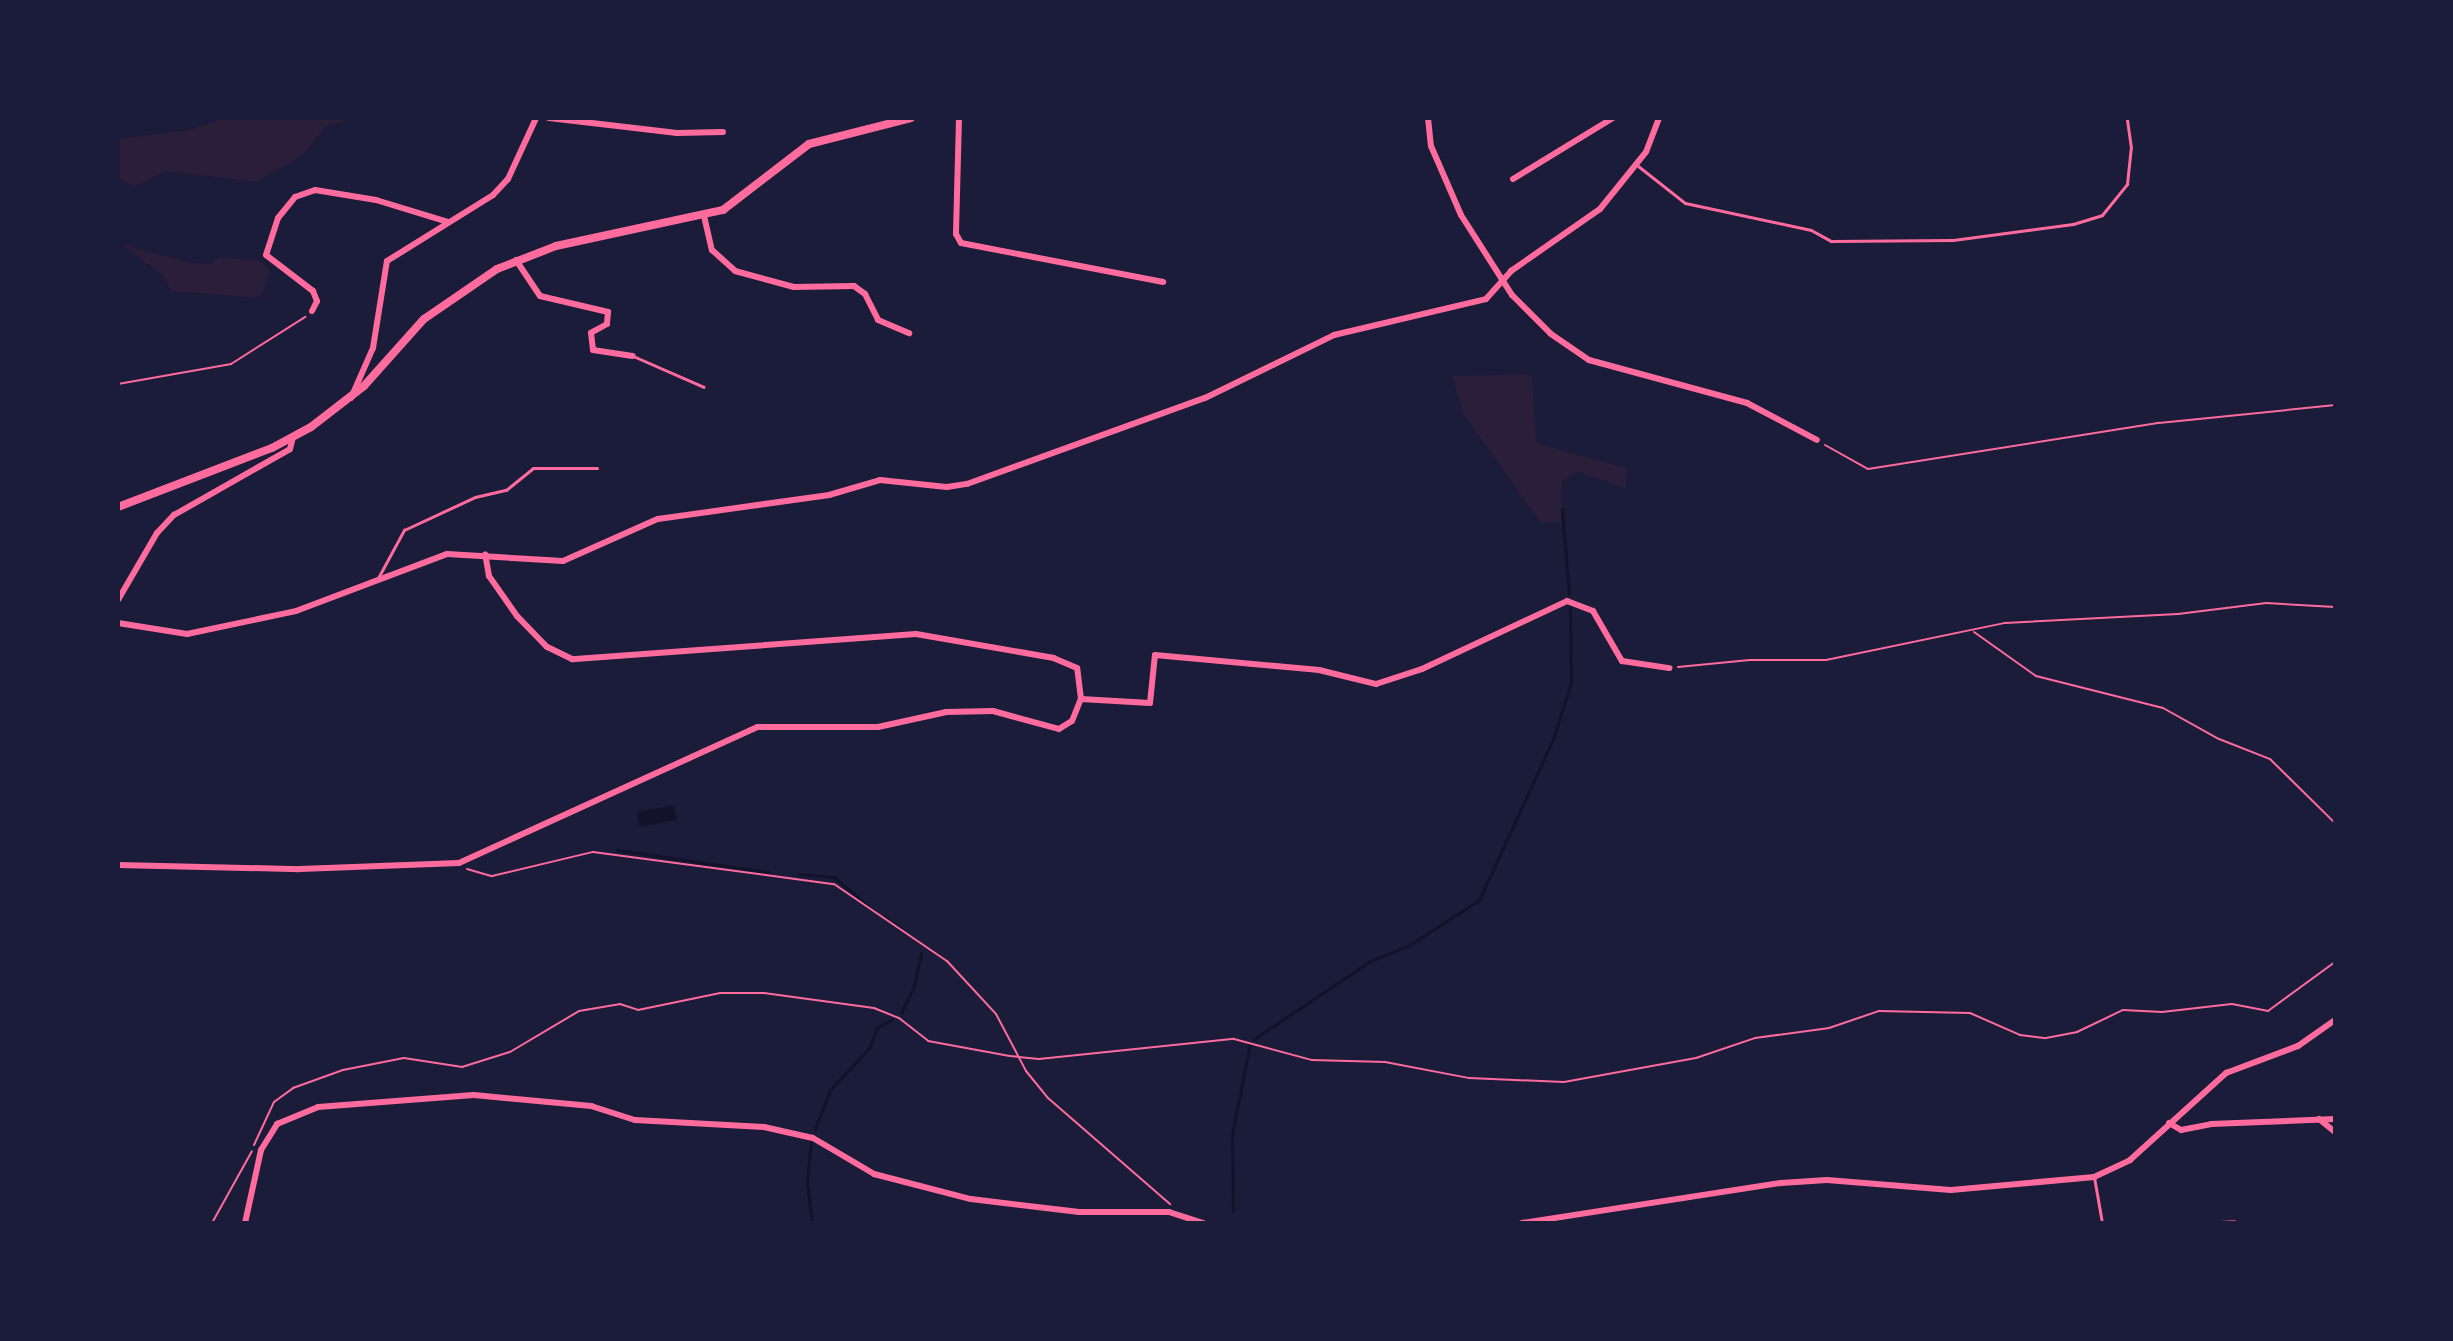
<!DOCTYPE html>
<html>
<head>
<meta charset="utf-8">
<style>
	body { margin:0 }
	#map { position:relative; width:2453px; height:1341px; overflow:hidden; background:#1b1b3a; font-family:Raleway,sans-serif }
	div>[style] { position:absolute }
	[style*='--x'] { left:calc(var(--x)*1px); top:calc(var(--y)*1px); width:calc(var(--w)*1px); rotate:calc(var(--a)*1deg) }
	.green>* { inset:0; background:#2a1e3b }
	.water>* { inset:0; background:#12122b; transform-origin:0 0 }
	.stream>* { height:3px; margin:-1.5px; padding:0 1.5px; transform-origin:1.5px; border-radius:1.5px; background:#12122b }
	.path>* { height:2px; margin:-1px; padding:0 1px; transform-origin:1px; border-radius:1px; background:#ff6b9d }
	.service>* { height:3px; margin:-1.5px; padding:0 1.5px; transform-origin:1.5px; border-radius:1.5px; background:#ff6b9d }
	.minor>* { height:6px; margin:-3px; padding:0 3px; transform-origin:3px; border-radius:3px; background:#ff6b9d }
	.tertiary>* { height:8px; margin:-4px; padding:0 4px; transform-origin:4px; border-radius:4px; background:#ff6b9d }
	span { translate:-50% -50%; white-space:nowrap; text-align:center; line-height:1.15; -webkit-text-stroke:6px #1b1b3a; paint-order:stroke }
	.frame { position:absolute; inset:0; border:120px solid #1b1b3a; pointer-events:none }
</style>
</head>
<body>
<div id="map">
	<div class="green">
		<i style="clip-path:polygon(224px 118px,356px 118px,325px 127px,303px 155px,256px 182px,166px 171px,135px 187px,118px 178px,118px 139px,190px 130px)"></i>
		<i style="clip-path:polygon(122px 244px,191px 263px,211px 264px,219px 257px,262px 261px,270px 272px,260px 298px,172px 291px,162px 275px)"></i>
		<i style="clip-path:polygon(1532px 374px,1536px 443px,1626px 468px,1626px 488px,1577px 472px,1562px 481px,1561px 522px,1541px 523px,1463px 413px,1452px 376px)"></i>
	</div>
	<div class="water">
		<i style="left:674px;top:805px;width:15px;height:38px;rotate:79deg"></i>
	</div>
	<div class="stream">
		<i style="--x:1562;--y:509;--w:85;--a:85.3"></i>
		<i style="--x:617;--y:850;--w:153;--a:8.3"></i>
		<i style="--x:799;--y:874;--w:35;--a:5"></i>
		<i style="--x:834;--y:877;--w:52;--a:40.4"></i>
		<i style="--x:884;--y:917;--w:20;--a:33"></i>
		<i style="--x:901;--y:1013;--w:30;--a:-64"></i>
		<i style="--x:914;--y:986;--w:34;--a:-78"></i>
		<i style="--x:1254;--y:1039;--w:140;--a:-33.9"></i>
		<i style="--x:1370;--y:961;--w:41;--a:-21.5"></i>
		<i style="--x:1408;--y:946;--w:85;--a:-32.9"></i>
		<i style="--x:1479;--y:900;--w:177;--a:-65.3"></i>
		<i style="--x:1553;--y:739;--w:59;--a:-72.2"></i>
		<i style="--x:1571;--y:683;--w:75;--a:-90.8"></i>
		<i style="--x:815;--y:1129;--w:42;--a:-69"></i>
		<i style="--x:830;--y:1090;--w:57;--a:-47.1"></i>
		<i style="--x:869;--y:1048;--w:22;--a:-68"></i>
		<i style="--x:877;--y:1028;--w:17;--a:-31"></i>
		<i style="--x:811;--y:1139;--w:44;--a:95.2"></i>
		<i style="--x:807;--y:1183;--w:40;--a:82.9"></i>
		<i style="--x:1233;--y:1211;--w:76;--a:-90.8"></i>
		<i style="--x:1232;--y:1135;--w:94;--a:-78.9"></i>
	</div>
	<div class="path">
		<i style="--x:118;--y:384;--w:115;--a:-10"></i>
		<i style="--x:231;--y:364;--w:88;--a:-32.4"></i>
		<i style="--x:1825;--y:445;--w:49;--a:29.2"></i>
		<i style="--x:1868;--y:469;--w:295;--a:-9"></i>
		<i style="--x:2159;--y:423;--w:177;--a:-5.8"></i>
		<i style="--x:1974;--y:632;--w:76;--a:35.4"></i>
		<i style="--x:2036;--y:676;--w:131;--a:14.1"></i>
		<i style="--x:2163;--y:708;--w:64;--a:29"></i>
		<i style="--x:2219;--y:739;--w:55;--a:21.4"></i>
		<i style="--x:2270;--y:759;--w:91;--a:44.6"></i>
		<i style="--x:1678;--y:667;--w:72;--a:-5.6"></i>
		<i style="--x:1750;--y:660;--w:76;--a:0"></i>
		<i style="--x:1826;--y:660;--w:183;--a:-11.7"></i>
		<i style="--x:2005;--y:623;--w:173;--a:-3"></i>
		<i style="--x:2178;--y:614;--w:89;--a:-7.1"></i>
		<i style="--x:2266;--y:603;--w:69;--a:3.3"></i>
		<i style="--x:467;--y:869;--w:26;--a:16"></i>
		<i style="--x:492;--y:876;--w:104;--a:-13.4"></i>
		<i style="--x:593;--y:852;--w:243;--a:7.6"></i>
		<i style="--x:834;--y:884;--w:137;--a:34.3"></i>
		<i style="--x:947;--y:961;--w:72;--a:47.2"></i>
		<i style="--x:996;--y:1014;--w:64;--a:62.2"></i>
		<i style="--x:1026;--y:1071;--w:35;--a:51"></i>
		<i style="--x:1048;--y:1098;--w:162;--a:41"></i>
		<i style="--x:254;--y:1145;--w:47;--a:-65.1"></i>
		<i style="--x:274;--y:1102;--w:24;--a:-36"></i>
		<i style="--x:293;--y:1088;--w:53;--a:-19.8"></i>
		<i style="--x:343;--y:1070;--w:62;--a:-11.1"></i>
		<i style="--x:404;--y:1058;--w:59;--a:8.8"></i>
		<i style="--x:462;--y:1067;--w:50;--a:-17.4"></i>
		<i style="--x:510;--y:1052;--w:80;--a:-30.7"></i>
		<i style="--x:579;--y:1011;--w:42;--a:-9.7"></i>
		<i style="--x:620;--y:1004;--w:19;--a:18"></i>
		<i style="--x:638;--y:1010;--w:84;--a:-11.7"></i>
		<i style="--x:720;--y:993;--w:44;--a:0"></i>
		<i style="--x:764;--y:993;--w:111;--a:7.8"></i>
		<i style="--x:874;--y:1008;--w:27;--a:22"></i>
		<i style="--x:899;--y:1018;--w:37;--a:38"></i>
		<i style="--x:928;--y:1041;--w:83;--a:10.4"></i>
		<i style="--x:1010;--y:1056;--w:29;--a:6"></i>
		<i style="--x:1039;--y:1059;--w:196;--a:-5.9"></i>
		<i style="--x:1234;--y:1039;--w:81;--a:15.1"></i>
		<i style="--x:1312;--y:1060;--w:73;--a:1.6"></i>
		<i style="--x:1385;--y:1062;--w:86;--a:10.8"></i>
		<i style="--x:1469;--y:1078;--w:95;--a:2.4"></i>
		<i style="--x:1564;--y:1082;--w:134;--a:-10.3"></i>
		<i style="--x:1696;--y:1058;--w:62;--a:-18.7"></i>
		<i style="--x:1755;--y:1038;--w:75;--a:-7.7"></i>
		<i style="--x:1829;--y:1028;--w:53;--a:-18.8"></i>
		<i style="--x:1879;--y:1011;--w:91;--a:1.3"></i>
		<i style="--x:1970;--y:1013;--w:55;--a:23.7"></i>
		<i style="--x:2020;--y:1035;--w:26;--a:7"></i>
		<i style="--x:2046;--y:1038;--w:32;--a:-11"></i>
		<i style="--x:2077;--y:1032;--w:51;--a:-25.6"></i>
		<i style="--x:2123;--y:1010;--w:39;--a:3"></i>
		<i style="--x:2162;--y:1012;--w:70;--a:-6.5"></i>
		<i style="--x:2232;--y:1004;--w:37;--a:11"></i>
		<i style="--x:2268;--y:1011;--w:83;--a:-36.2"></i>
		<i style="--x:212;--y:1223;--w:82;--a:-60.9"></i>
	</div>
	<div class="service">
		<i style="--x:1638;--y:166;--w:60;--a:38.2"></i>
		<i style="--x:1685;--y:203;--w:129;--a:12.1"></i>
		<i style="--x:1811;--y:230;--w:23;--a:29"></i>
		<i style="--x:1831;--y:241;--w:122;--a:-0.5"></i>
		<i style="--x:1953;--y:240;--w:121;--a:-7.6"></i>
		<i style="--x:2073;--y:224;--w:30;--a:-17"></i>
		<i style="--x:2102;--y:215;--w:40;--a:-51"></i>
		<i style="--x:2127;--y:184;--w:36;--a:-84"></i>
		<i style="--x:2131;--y:148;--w:30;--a:-98"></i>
		<i style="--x:633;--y:356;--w:77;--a:23.6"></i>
		<i style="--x:378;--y:578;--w:55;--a:-61.6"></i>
		<i style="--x:404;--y:530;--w:78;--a:-24.9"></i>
		<i style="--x:475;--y:497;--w:32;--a:-13"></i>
		<i style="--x:506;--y:490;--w:35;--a:-39"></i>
		<i style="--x:533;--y:468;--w:64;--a:0"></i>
		<i style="--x:2094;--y:1177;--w:47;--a:80.1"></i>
		<i style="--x:2199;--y:1223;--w:35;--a:-3"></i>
	</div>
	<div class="minor">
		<i style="--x:549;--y:118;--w:129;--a:6.7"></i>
		<i style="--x:677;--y:133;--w:46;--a:-1.2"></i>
		<i style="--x:959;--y:118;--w:116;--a:91.5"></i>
		<i style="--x:956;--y:234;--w:10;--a:61"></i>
		<i style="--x:961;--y:243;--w:206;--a:10.9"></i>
		<i style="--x:1428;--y:118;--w:28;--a:84"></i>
		<i style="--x:1431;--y:146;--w:75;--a:66.5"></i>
		<i style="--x:1461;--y:215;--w:95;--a:57.5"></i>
		<i style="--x:1512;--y:295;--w:55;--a:45"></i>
		<i style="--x:1551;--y:334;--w:46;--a:34.4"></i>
		<i style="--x:1589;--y:360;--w:164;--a:15.2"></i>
		<i style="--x:1747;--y:403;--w:79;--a:27.9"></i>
		<i style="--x:1513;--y:179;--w:117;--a:-31.4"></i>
		<i style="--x:704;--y:216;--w:35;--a:77"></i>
		<i style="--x:712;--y:250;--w:31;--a:42"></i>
		<i style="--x:735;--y:271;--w:61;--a:15.2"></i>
		<i style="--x:794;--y:287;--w:60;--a:-1"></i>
		<i style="--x:854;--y:286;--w:14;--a:36"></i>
		<i style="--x:865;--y:294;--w:29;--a:63"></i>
		<i style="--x:878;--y:320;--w:34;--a:23"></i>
		<i style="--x:516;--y:260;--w:43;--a:56.3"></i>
		<i style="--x:540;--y:296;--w:70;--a:13.2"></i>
		<i style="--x:608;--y:312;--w:12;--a:95"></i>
		<i style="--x:607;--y:324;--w:18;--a:151"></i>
		<i style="--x:591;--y:333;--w:17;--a:83"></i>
		<i style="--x:593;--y:350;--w:40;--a:8.5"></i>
		<i style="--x:312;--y:311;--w:11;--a:-63"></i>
		<i style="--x:317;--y:301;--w:11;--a:-112"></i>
		<i style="--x:313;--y:291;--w:59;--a:-142.5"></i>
		<i style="--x:266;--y:255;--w:39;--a:-72"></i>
		<i style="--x:278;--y:218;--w:27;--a:-51"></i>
		<i style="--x:295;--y:197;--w:21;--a:-19"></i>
		<i style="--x:315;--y:190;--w:62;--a:9.3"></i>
		<i style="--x:376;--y:200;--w:75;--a:17"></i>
		<i style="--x:351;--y:398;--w:55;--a:-66.3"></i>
		<i style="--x:373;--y:348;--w:88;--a:-80.9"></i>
		<i style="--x:387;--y:261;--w:125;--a:-31.9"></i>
		<i style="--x:493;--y:195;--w:22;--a:-47"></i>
		<i style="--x:508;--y:179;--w:67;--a:-65.3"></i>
		<i style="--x:118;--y:600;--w:78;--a:-59.8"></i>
		<i style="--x:157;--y:533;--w:25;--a:-47"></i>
		<i style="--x:174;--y:515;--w:133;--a:-29.6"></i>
		<i style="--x:290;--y:449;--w:12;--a:-76"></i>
		<i style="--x:118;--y:623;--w:70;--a:9.1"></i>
		<i style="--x:187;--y:634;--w:111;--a:-11.9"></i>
		<i style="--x:296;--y:611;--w:161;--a:-20.7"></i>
		<i style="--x:447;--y:554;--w:116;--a:3.5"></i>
		<i style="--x:563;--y:561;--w:104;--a:-23.9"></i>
		<i style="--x:658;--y:519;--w:173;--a:-8"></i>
		<i style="--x:829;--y:495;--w:53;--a:-16.4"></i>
		<i style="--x:880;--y:480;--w:67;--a:6"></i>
		<i style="--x:947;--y:487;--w:20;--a:-9"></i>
		<i style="--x:967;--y:484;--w:253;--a:-19.9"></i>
		<i style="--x:1205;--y:398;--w:144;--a:-26"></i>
		<i style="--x:1334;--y:335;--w:156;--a:-13.3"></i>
		<i style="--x:1486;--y:299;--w:38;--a:-48"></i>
		<i style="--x:1511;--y:271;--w:108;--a:-34.9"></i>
		<i style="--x:1600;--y:209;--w:73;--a:-51.1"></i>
		<i style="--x:1646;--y:152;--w:36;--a:-69"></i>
		<i style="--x:1081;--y:699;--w:69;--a:3.3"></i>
		<i style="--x:1150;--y:703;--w:48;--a:-84.1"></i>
		<i style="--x:1155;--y:655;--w:165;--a:5.2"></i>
		<i style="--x:1319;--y:670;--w:59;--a:13.8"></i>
		<i style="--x:1376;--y:684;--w:48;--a:-18.1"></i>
		<i style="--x:1422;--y:669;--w:160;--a:-25.1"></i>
		<i style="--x:1567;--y:601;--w:28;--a:21"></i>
		<i style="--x:1593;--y:611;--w:58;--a:59.9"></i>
		<i style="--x:1622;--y:661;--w:48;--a:8.5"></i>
		<i style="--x:118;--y:865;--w:182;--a:1.3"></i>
		<i style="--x:300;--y:869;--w:159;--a:-2.2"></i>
		<i style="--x:459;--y:863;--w:328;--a:-24.5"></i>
		<i style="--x:758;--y:727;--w:120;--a:0"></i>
		<i style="--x:878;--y:727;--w:70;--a:-12.4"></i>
		<i style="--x:946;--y:712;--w:47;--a:-1.2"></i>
		<i style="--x:993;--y:711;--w:68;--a:15.3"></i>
		<i style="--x:1059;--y:729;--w:15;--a:-32"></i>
		<i style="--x:1072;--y:721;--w:24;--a:-68"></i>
		<i style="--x:1081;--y:699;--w:31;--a:-97"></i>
		<i style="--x:1077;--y:668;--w:25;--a:-157"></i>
		<i style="--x:1054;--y:658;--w:140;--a:-170.1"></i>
		<i style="--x:916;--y:634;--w:345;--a:175.8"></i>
		<i style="--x:572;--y:659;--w:28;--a:-154"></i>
		<i style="--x:547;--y:647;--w:43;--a:-134.1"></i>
		<i style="--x:517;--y:616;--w:49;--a:-125"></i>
		<i style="--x:489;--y:576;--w:22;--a:-100"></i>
		<i style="--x:2319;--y:1119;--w:21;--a:39"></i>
		<i style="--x:2169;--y:1123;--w:14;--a:30"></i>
		<i style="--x:2181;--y:1130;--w:31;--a:-11"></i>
		<i style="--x:2211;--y:1124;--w:124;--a:-2.3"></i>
		<i style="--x:245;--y:1223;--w:75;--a:-77.6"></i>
		<i style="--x:261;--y:1150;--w:31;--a:-58"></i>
		<i style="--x:277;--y:1124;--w:44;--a:-22.5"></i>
		<i style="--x:318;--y:1107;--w:156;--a:-4.4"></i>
		<i style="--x:474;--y:1095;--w:118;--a:5.4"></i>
		<i style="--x:591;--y:1106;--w:46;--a:17.7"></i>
		<i style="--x:635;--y:1120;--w:129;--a:3.1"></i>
		<i style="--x:764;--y:1127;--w:50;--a:12.7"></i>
		<i style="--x:813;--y:1138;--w:71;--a:30.5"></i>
		<i style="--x:874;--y:1174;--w:100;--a:14.5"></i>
		<i style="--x:971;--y:1199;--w:109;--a:6.9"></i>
		<i style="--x:1079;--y:1212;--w:90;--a:0"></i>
		<i style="--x:1169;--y:1212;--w:36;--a:18"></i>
		<i style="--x:1522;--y:1223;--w:262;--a:-8.8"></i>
		<i style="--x:1781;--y:1183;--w:46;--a:-3.7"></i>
		<i style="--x:1827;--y:1180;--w:124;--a:4.6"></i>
		<i style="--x:1951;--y:1190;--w:144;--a:-5.2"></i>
		<i style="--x:2094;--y:1177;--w:40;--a:-25"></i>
		<i style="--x:2130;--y:1160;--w:130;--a:-42.2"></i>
		<i style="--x:2226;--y:1073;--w:77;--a:-20.6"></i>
		<i style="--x:2298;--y:1046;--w:45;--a:-35.1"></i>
	</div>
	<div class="tertiary">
		<i style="--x:118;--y:507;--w:165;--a:-21"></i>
		<i style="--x:272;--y:448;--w:44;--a:-28.3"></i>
		<i style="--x:311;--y:427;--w:67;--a:-37.7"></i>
		<i style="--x:364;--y:386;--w:90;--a:-48.2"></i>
		<i style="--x:424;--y:319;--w:88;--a:-34.4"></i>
		<i style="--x:497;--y:269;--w:63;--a:-21.3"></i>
		<i style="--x:556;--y:246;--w:171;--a:-12.2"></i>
		<i style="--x:723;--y:210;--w:108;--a:-37.5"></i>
		<i style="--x:809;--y:144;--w:105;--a:-14.3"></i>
	</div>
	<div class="frame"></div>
</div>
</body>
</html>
